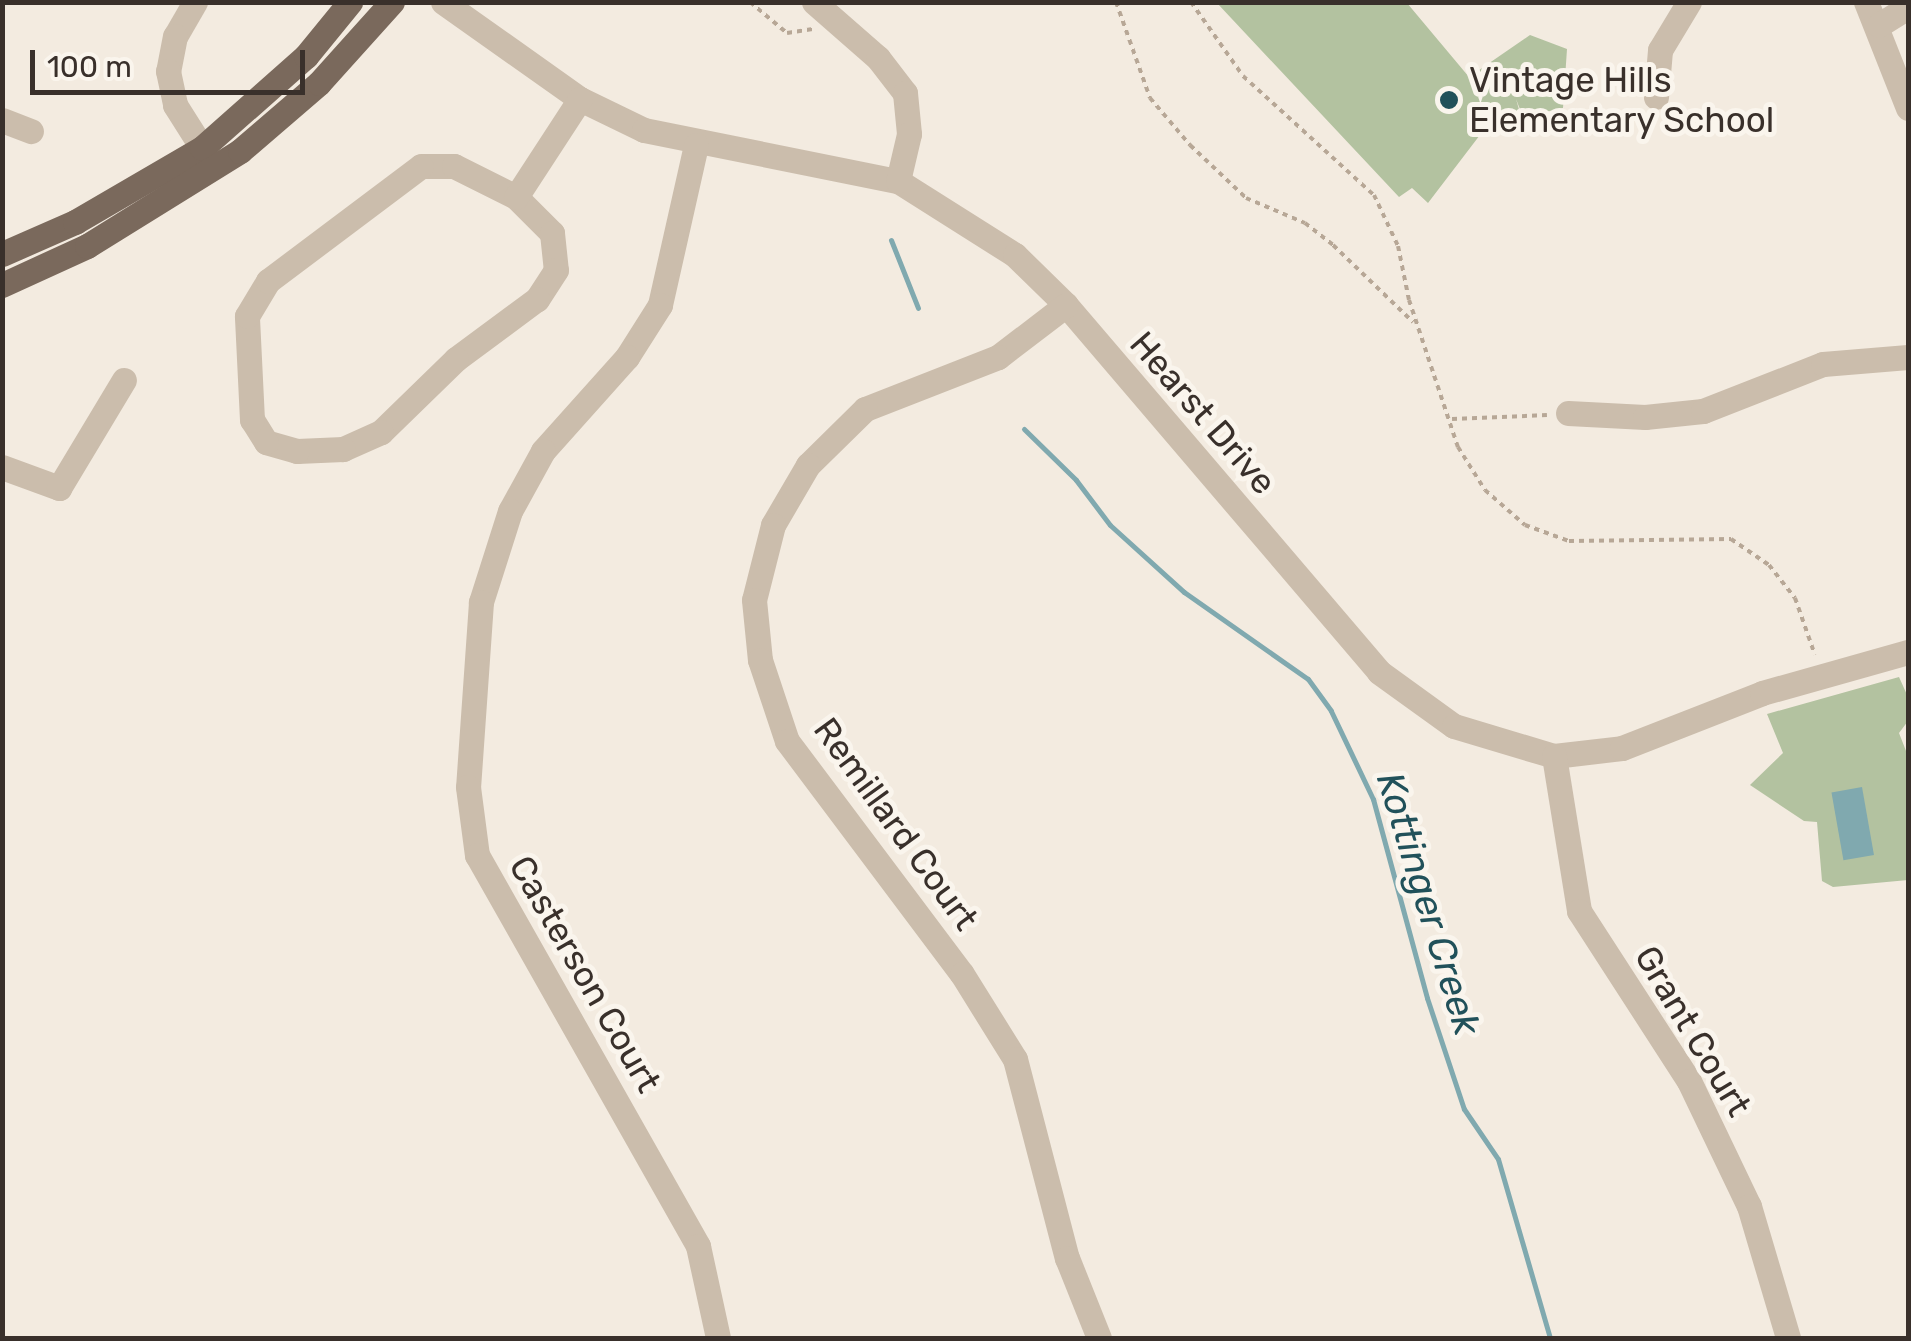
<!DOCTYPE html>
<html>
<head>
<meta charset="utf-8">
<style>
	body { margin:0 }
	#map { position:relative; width:1911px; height:1341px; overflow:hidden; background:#f3ebe0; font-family:Rubik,sans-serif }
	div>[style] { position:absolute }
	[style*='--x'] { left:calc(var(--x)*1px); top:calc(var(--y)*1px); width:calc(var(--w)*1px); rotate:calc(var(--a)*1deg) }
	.green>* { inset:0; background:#b3c2a0 }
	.water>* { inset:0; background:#80a9af; transform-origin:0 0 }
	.stream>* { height:5px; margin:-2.5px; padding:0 2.5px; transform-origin:2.5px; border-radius:2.5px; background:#80a9af }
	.path>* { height:4px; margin-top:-2px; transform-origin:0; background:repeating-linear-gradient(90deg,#b7a796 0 5px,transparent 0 10px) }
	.minor>* { height:25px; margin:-12.5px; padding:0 12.5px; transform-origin:12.5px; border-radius:12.5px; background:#cbbdac }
	.major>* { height:25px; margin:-12.5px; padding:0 12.5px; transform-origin:12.5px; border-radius:12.5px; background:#7a695c }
	.dots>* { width:28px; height:28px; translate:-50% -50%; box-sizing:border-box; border:5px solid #faf5ed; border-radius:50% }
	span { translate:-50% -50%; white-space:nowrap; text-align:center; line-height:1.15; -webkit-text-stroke:10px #faf5ed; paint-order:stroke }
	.poi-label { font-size:35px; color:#39302b }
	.left { translate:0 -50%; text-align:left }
	.street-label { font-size:35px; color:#39302b }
	.water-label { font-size:38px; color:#21515a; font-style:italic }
	.frame { position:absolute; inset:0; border:5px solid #39302b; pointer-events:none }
	.scale { position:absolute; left:30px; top:50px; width:275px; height:45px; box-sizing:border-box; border:5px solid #39302b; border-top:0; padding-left:12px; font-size:30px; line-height:35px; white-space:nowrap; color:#39302b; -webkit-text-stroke:8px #faf5ed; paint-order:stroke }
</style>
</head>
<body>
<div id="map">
	<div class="green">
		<i style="clip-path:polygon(1217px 3px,1407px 3px,1469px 77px,1530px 35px,1567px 49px,1563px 108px,1523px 117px,1516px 99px,1522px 120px,1483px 131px,1428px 203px,1412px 188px,1399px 197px)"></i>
		<i style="clip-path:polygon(1899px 677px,1908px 697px,1908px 721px,1899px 733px,1908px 756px,1908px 880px,1833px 887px,1822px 881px,1817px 822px,1804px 821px,1750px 785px,1783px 753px,1767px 714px)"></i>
	</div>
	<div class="water">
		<i style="left:1862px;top:787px;width:69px;height:31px;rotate:80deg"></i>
	</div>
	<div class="stream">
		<i style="--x:891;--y:240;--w:73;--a:68.3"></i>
		<i style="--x:1024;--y:429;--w:73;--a:44.4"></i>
		<i style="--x:1076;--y:480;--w:56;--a:52.9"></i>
		<i style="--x:1110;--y:525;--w:100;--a:42.2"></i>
		<i style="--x:1184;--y:592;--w:151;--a:35.1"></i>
		<i style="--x:1308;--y:679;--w:39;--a:54"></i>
		<i style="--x:1331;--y:711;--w:98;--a:64.5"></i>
		<i style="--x:1373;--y:799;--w:206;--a:74.8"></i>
		<i style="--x:1427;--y:998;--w:117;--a:71.6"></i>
		<i style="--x:1464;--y:1109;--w:60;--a:55.8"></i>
		<i style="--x:1498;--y:1159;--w:186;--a:73.8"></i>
	</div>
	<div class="path">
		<i style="--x:750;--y:2;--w:48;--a:40"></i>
		<i style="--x:787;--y:33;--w:26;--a:-9"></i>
		<i style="--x:1116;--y:2;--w:102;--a:70.5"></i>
		<i style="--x:1150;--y:98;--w:62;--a:49.6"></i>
		<i style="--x:1190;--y:145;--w:77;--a:43.4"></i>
		<i style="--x:1246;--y:198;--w:64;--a:23"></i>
		<i style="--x:1305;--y:223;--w:36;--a:38"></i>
		<i style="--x:1333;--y:245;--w:111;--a:43.9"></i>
		<i style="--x:1191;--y:2;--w:90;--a:54.9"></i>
		<i style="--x:1243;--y:76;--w:177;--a:42.3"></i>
		<i style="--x:1374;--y:195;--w:56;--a:64.8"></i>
		<i style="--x:1398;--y:246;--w:55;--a:78.5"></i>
		<i style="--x:1409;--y:300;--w:155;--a:71.6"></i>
		<i style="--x:1458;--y:447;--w:51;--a:57.9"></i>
		<i style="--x:1485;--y:490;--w:53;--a:41.2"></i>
		<i style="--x:1525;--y:525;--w:47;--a:20"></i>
		<i style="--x:1569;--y:541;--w:162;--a:-0.7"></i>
		<i style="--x:1731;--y:539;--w:46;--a:34.4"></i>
		<i style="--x:1769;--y:565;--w:42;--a:51.8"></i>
		<i style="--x:1795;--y:598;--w:60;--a:70.7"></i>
		<i style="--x:1452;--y:419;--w:95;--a:-2.4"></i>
		<i style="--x:1908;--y:736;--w:10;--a:90"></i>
	</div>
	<div class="minor">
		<i style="--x:195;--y:2;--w:39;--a:120"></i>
		<i style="--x:175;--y:36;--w:36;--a:101"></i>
		<i style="--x:168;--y:71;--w:35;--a:78"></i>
		<i style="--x:175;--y:105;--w:71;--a:57.7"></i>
		<i style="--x:443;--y:2;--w:168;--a:35.3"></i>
		<i style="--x:580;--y:99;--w:71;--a:25.8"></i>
		<i style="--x:644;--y:130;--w:259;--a:11.4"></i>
		<i style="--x:898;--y:181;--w:138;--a:32.3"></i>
		<i style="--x:1015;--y:255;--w:71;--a:44.4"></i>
		<i style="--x:1066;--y:305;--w:482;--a:49.5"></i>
		<i style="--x:1379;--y:672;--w:92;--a:35.8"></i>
		<i style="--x:1454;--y:726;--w:104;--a:16.7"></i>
		<i style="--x:1554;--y:756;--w:68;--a:-6.7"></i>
		<i style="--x:1622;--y:748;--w:150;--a:-21.4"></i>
		<i style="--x:1762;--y:693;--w:152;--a:-15.7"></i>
		<i style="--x:814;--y:2;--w:85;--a:41.2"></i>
		<i style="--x:878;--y:58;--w:44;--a:52.4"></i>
		<i style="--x:905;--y:93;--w:41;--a:84.4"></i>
		<i style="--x:909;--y:134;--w:48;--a:103.2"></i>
		<i style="--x:1866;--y:2;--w:114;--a:68.4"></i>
		<i style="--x:1879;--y:25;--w:34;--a:-32"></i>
		<i style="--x:1656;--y:97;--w:47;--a:-85.1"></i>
		<i style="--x:1660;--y:50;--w:56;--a:-58.9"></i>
		<i style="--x:2;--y:120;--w:31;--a:21"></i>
		<i style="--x:696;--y:145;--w:164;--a:102.7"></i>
		<i style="--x:660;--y:305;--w:62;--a:122.4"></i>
		<i style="--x:627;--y:357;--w:126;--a:131.8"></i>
		<i style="--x:543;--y:451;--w:68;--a:118.8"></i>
		<i style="--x:510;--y:511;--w:96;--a:107.7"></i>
		<i style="--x:481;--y:602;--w:185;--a:94"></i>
		<i style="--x:468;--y:787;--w:69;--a:82.5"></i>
		<i style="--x:477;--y:855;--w:449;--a:60.5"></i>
		<i style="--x:698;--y:1246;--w:94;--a:77.7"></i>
		<i style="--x:421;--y:166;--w:33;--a:0"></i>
		<i style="--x:454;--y:166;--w:69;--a:26.6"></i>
		<i style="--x:516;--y:197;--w:51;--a:45"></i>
		<i style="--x:552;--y:233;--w:37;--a:84"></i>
		<i style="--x:556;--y:270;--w:35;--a:123"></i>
		<i style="--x:537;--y:299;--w:101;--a:143.5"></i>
		<i style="--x:456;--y:359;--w:105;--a:135.8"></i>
		<i style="--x:381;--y:432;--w:42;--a:155.9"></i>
		<i style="--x:343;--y:449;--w:46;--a:177.5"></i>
		<i style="--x:297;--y:451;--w:32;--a:-164"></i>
		<i style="--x:266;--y:442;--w:26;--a:-122"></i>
		<i style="--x:252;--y:420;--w:104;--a:-92.8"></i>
		<i style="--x:247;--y:316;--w:41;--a:-59"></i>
		<i style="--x:268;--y:281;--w:191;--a:-36.9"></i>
		<i style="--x:516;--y:197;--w:117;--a:-56.9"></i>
		<i style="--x:1066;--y:305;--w:86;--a:142.6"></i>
		<i style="--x:998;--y:357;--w:143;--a:158.6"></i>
		<i style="--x:865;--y:409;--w:80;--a:135.5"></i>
		<i style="--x:808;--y:465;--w:69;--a:120.3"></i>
		<i style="--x:773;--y:525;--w:77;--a:104.2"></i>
		<i style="--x:754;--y:600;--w:60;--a:84.3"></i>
		<i style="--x:760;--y:660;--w:85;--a:71.6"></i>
		<i style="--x:787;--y:741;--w:291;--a:53.1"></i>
		<i style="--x:962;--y:974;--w:100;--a:58.1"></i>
		<i style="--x:1015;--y:1059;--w:206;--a:75.4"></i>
		<i style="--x:1067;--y:1258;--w:86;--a:68.2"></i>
		<i style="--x:1568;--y:413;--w:77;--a:3"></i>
		<i style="--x:1645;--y:417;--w:58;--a:-5.9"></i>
		<i style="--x:1703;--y:411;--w:129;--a:-21.4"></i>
		<i style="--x:1823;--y:364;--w:85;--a:-4.7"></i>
		<i style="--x:2;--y:467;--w:61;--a:20.2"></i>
		<i style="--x:59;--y:488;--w:126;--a:-59"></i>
		<i style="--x:1554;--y:756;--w:157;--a:80.8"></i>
		<i style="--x:1579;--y:911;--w:202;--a:57.1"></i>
		<i style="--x:1689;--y:1081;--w:139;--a:64.4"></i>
		<i style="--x:1749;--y:1206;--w:138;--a:73.5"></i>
	</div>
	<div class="major">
		<i style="--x:2;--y:254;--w:80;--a:-23.7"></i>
		<i style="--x:75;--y:222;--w:147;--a:-30.2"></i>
		<i style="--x:202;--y:148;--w:139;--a:-41.5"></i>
		<i style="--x:306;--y:56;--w:70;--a:-50.8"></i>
		<i style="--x:2;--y:285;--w:94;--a:-24.6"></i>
		<i style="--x:87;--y:246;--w:180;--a:-31.8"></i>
		<i style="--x:240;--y:151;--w:104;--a:-40.7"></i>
		<i style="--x:319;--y:83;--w:109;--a:-48"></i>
	</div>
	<div class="dots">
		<i style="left:1449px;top:100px;background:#21515a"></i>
	</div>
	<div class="poi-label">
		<span class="left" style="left:1469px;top:100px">Vintage Hills<br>Elementary School</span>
	</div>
	<div class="street-label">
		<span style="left:1203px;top:413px;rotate:49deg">Hearst Drive</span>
		<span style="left:896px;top:824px;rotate:54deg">Remillard Court</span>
		<span style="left:585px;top:974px;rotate:60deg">Casterson Court</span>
		<span style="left:1693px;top:1031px;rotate:59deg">Grant Court</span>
	</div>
	<div class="water-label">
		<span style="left:1428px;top:904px;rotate:73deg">Kottinger Creek</span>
	</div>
	<div class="frame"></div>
	<div class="scale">100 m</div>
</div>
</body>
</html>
